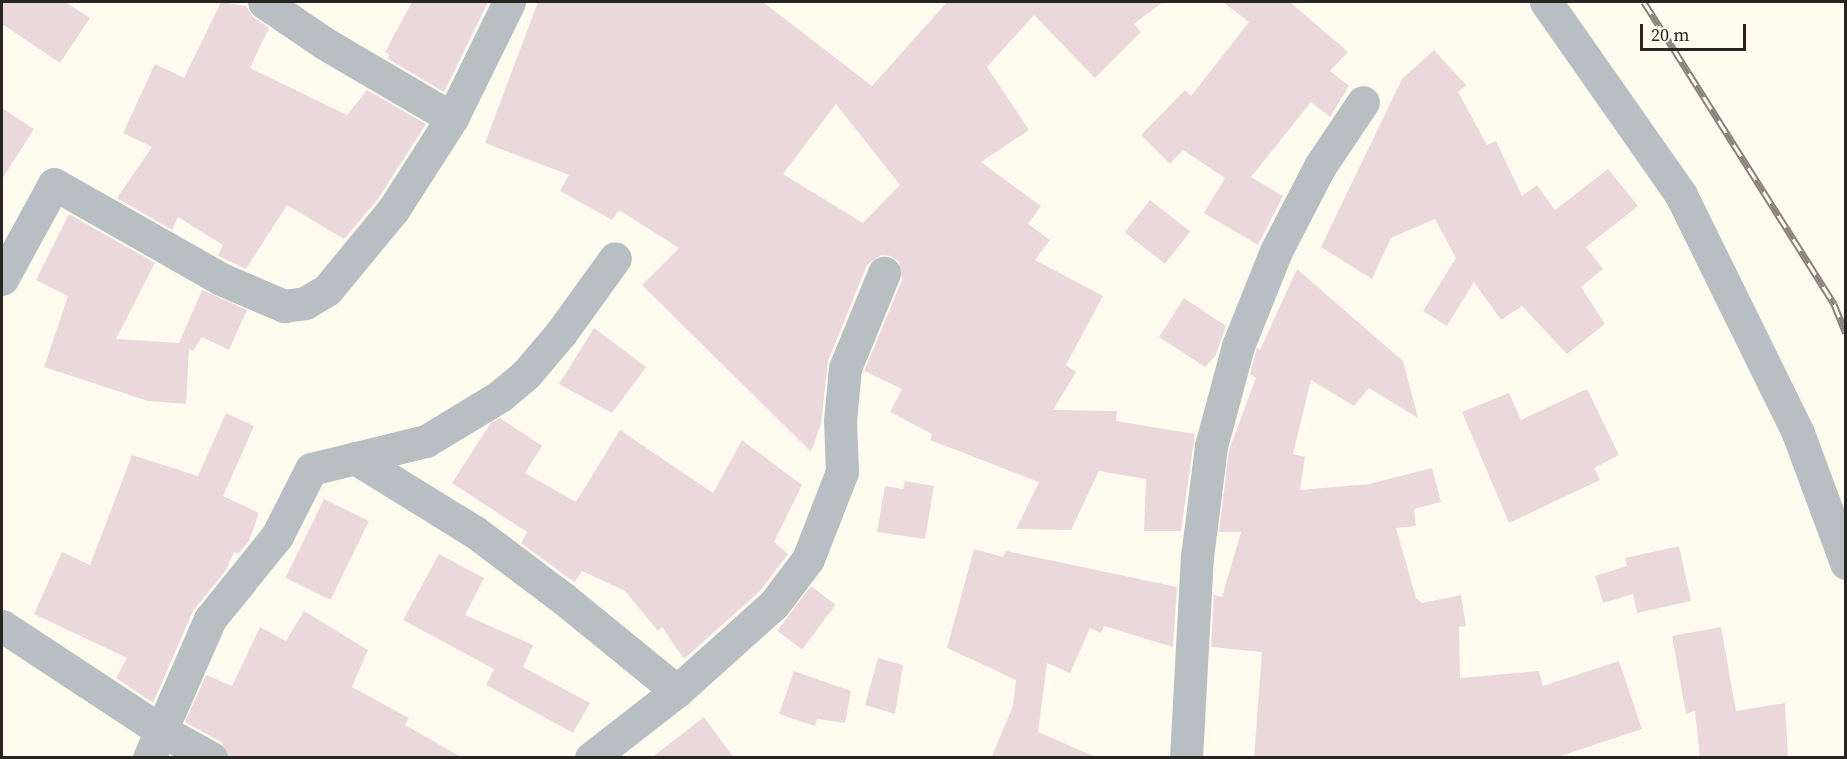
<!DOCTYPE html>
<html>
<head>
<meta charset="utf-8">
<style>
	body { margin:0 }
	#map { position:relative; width:1847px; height:759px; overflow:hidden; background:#fffcef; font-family:"Source Serif 4",serif }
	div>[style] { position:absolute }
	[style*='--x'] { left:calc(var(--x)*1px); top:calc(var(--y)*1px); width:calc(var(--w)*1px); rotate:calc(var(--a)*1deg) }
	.building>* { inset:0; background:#ebd8dd; transform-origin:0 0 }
	.street>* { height:33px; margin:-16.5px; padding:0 16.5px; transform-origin:16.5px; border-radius:16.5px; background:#b8bfc3 }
	.rail>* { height:7px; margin-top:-3.5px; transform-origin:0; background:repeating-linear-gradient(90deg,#fffcef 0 14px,#848279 0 28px); box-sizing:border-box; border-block:2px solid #848279 }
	span { translate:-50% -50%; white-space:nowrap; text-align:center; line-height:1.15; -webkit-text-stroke:6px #fffcef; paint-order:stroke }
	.frame { position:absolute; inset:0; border:3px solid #26251f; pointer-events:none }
	.scale { position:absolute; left:1640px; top:24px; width:106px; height:27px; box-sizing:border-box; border:3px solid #26251f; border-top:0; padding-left:8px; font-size:18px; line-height:21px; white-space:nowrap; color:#26251f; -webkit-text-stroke:4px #fffcef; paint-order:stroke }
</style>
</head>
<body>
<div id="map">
	<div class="building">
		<i style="clip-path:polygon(2px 2px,65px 2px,90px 18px,60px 63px,2px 24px)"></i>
		<i style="clip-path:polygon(221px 2px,246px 6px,253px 17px,269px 28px,250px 68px,347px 115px,367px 90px,426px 124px,378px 199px,344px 239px,287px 205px,246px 269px,218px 256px,223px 245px,178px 217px,172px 230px,117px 198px,152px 147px,123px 133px,155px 64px,184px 78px)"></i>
		<i style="clip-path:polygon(412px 2px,488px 2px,444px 92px,387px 58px,390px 55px,385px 52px)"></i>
		<i style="clip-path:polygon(evenodd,538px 2px,763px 2px,872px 86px,947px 2px,1163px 2px,1134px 24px,1141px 32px,1095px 78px,1034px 15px,987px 67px,1029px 130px,981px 162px,1041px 206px,1028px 224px,1050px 240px,1035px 260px,1103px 296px,1066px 365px,1076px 372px,1053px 410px,1117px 411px,1116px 421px,1195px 434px,1181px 531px,1144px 531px,1146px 479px,1099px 471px,1071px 530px,1016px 529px,1039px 482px,930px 440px,932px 434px,890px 412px,902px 389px,864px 371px,902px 280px,899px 262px,891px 256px,881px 255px,867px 265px,828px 361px,821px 424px,811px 452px,642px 285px,679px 248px,619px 210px,612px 220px,560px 191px,569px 175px,485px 143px,538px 2px,836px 104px,900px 185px,863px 223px,783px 174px,836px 104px)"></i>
		<i style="clip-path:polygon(1223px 2px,1290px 2px,1348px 52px,1330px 71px,1349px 86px,1330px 117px,1311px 102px,1251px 177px,1283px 196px,1258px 245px,1204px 213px,1225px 178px,1183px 150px,1170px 164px,1141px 135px,1185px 90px,1191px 96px,1249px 22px)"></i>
		<i style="clip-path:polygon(1434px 50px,1466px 85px,1458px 92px,1487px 145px,1496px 141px,1522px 196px,1537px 185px,1555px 210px,1608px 169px,1638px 206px,1586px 247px,1603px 269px,1581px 287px,1605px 324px,1567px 354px,1522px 306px,1501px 320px,1474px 282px,1447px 326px,1423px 311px,1456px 258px,1435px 219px,1391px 238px,1372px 279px,1321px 247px,1402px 79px)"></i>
		<i style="clip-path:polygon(2px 108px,34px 129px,2px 179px)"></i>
		<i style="left:1150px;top:200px;width:51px;height:41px;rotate:38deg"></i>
		<i style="clip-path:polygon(69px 214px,155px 263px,116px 339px,179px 343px,202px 290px,247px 310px,229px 350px,202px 337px,193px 351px,189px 349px,186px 404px,148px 401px,44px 367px,68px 296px,36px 280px)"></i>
		<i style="clip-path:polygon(1297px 269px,1403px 361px,1418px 418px,1369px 388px,1354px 406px,1311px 380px,1293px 454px,1305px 457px,1300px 490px,1369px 484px,1432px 468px,1441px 502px,1414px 509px,1416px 526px,1396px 528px,1416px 598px,1422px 603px,1461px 595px,1466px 626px,1459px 627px,1460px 678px,1539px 671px,1543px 686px,1619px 661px,1642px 729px,1555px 758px,1254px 758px,1262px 652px,1211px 647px,1214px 595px,1222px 597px,1241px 532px,1219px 532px,1229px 450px,1256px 378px,1250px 374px,1256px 352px,1257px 348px,1260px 350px)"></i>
		<i style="clip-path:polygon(1184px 298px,1226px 326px,1216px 355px,1205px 367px,1159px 337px)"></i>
		<i style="clip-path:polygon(594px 328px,646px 367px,612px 413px,559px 384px)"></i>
		<i style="clip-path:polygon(1587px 389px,1619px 455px,1594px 468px,1600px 480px,1509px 523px,1462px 412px,1509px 393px,1521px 420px)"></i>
		<i style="clip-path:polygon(226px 413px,254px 426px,223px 496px,259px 513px,249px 541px,238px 554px,234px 552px,226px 570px,193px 611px,153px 703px,116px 678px,127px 658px,34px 614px,62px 552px,90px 565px,132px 455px,198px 476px)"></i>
		<i style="clip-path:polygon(500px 418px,542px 446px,525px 473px,576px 502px,620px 430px,713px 493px,742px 440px,802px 485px,774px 542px,788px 554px,760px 591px,684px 659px,662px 627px,658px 631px,625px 591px,582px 571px,575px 582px,567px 577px,521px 543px,527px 532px,452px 483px,490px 424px)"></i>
		<i style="clip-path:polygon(905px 481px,934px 486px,925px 539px,877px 532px,885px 486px,903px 489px)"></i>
		<i style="left:324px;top:499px;width:50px;height:88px;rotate:26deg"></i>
		<i style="clip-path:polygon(1679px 546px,1691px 601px,1637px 613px,1633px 594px,1603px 603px,1595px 576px,1627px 566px,1625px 558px)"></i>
		<i style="clip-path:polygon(974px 549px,1003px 557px,1006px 551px,1177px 587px,1173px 647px,1104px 626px,1101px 633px,1090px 628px,1070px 673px,1047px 663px,1038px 732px,1098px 758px,991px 758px,1013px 706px,1016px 680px,947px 648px)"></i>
		<i style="clip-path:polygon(439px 554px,484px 578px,465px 615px,533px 645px,523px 667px,590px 703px,573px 733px,486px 685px,494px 669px,403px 620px)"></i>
		<i style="left:811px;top:586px;width:31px;height:56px;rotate:37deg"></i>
		<i style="clip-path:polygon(304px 611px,368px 650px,352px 687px,409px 718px,405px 725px,463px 758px,230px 758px,221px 742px,185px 722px,206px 675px,232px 686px,260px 627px,286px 641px)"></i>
		<i style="clip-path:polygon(1721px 627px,1736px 711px,1785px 703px,1788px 758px,1700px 758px,1695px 711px,1686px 714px,1672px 636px)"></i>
		<i style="clip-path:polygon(878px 658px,903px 665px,895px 714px,865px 705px)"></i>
		<i style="clip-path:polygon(794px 671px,851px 691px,845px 723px,817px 719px,815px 726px,779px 714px)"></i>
		<i style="clip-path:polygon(704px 717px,734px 758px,651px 758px)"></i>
	</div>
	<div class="street">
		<i style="--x:264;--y:2;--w:73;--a:34.3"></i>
		<i style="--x:324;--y:43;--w:148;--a:30.4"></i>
		<i style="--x:1546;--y:2;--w:236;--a:55"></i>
		<i style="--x:1681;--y:195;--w:265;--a:63.8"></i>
		<i style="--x:1798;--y:433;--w:139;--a:69.7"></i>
		<i style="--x:2;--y:279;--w:108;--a:-61.3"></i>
		<i style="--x:54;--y:184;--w:192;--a:29.6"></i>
		<i style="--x:221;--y:279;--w:69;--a:23.2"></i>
		<i style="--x:284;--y:306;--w:21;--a:-8"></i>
		<i style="--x:305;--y:303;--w:26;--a:-31"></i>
		<i style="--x:327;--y:290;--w:104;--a:-50.5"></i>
		<i style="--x:393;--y:210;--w:109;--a:-57.3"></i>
		<i style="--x:452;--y:118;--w:129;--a:-63.8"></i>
		<i style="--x:355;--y:458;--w:141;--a:31.7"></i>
		<i style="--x:475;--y:532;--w:111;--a:37"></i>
		<i style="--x:564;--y:599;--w:146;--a:39.2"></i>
		<i style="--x:2;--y:626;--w:188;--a:33.3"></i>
		<i style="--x:159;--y:729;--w:60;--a:29.1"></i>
		<i style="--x:149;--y:758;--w:152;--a:-66.3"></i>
		<i style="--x:210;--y:619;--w:107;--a:-51.1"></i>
		<i style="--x:277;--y:536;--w:75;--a:-63.1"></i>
		<i style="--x:311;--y:469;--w:118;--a:-13.7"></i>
		<i style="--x:426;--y:441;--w:87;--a:-31.3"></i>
		<i style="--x:500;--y:396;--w:35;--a:-40"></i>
		<i style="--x:527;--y:373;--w:52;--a:-49.6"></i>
		<i style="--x:561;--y:333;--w:92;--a:-54.2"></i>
		<i style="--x:591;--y:758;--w:109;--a:-37.9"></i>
		<i style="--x:677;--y:691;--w:130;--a:-41.9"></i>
		<i style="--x:774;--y:604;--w:56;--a:-52.9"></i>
		<i style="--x:808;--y:559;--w:93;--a:-68.7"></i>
		<i style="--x:842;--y:472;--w:51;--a:-92.2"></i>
		<i style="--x:840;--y:421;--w:53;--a:-84.6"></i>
		<i style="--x:845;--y:368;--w:103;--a:-67.7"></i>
		<i style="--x:1186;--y:758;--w:201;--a:-86.9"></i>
		<i style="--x:1197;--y:557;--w:112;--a:-82.8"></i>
		<i style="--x:1211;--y:446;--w:104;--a:-74.9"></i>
		<i style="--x:1238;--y:346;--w:102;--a:-68.2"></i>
		<i style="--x:1276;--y:251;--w:96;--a:-62.6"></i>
		<i style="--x:1320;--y:166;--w:77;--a:-56.1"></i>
	</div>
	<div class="rail">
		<i style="--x:1644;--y:2;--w:357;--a:57.8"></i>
		<i style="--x:1834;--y:304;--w:31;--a:68"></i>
	</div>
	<div class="frame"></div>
	<div class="scale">20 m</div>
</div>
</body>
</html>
